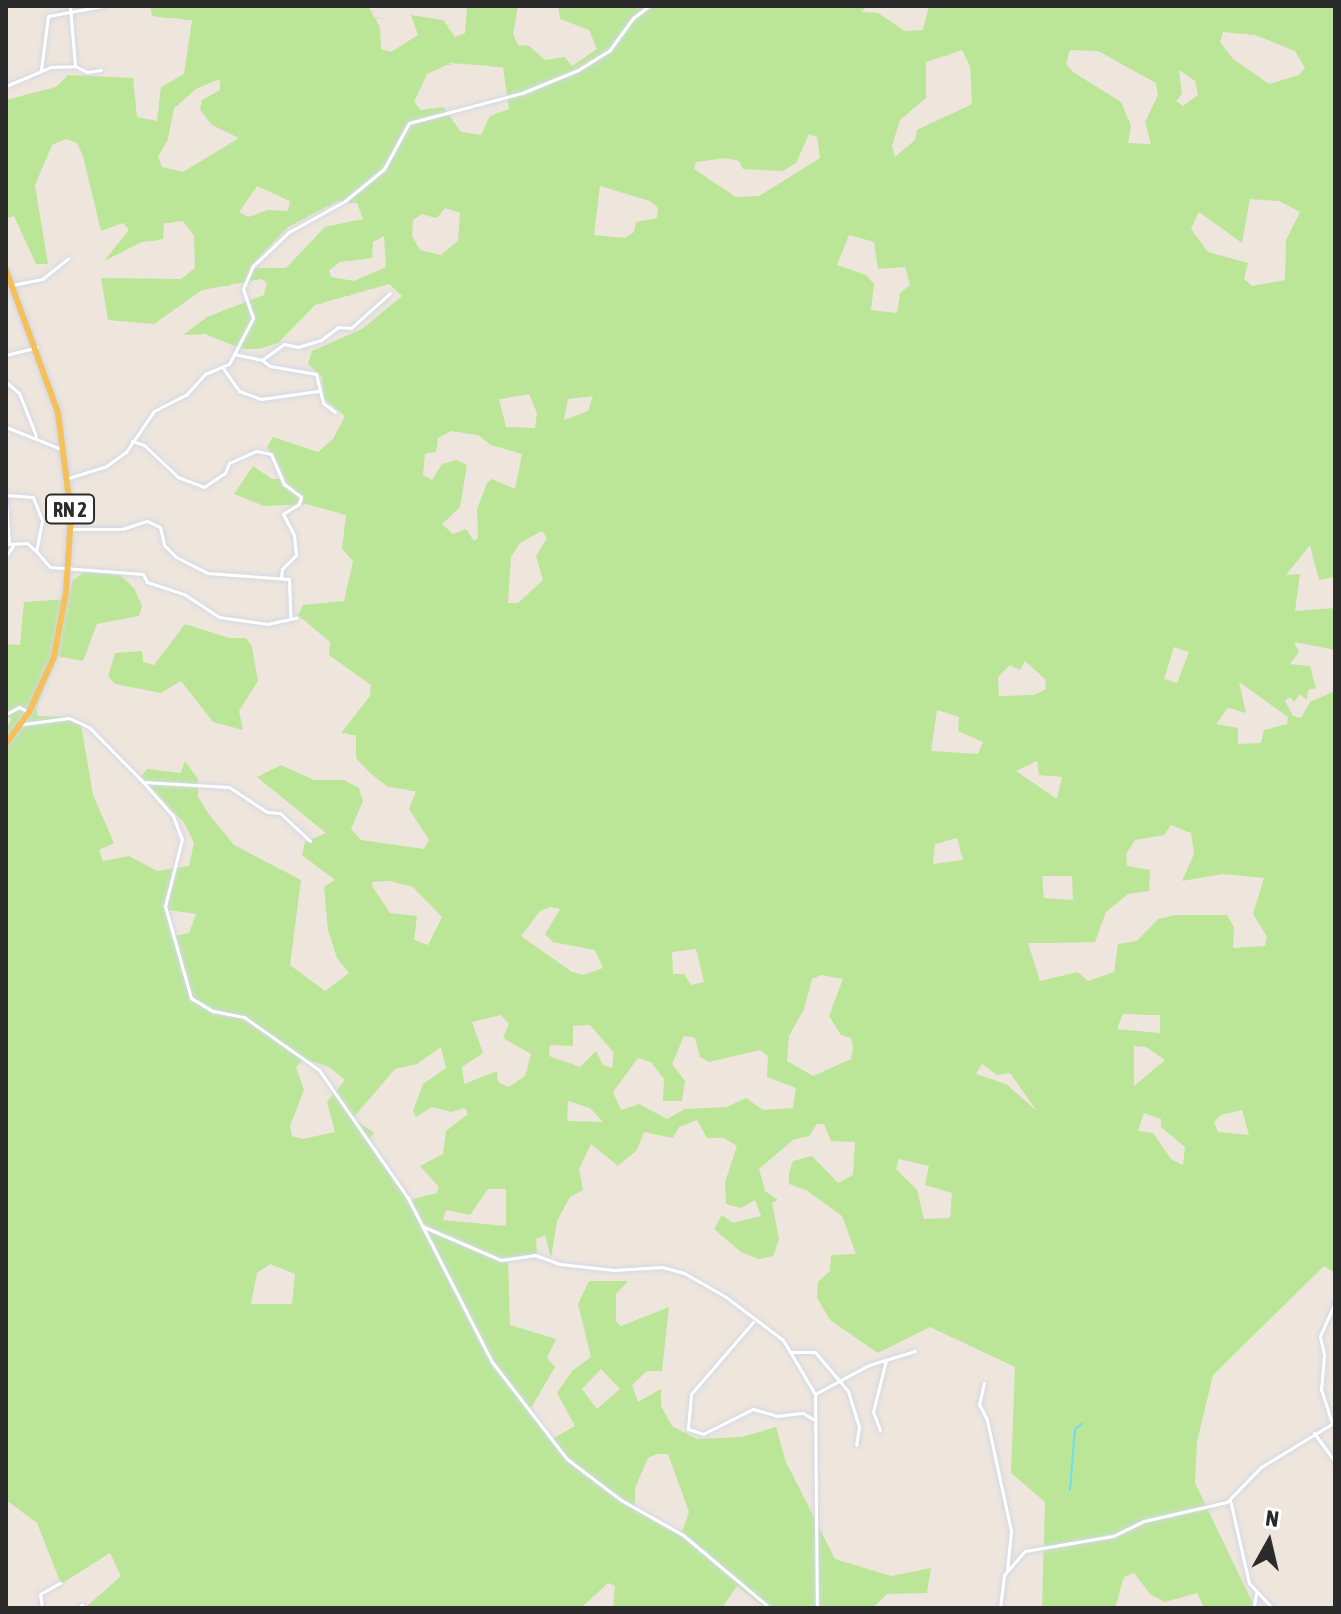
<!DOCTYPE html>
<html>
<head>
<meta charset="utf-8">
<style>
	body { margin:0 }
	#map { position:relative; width:1341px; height:1614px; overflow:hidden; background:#eee5dd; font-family:"Asap Condensed",sans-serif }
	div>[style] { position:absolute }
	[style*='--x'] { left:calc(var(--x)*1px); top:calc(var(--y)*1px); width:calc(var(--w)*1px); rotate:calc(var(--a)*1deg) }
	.green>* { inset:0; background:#bbe698 }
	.stream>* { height:2px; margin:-1px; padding:0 1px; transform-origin:1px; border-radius:1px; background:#6ddef3 }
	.roads { filter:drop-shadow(0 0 2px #d2d8e4) drop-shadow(0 0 2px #d2d8e4) }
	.minor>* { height:3px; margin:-1.5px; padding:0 1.5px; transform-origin:1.5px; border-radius:1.5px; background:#fff }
	.primary>* { height:6px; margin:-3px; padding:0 3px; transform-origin:3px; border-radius:3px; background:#f5c05b }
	span { translate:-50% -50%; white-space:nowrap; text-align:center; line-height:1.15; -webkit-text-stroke:6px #fff; paint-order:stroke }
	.shield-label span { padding:2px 6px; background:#fff; border:2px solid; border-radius:6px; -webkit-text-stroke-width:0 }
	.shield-label { font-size:20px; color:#2b2b2b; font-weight:700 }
	.frame { position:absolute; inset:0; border:8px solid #2b2b2b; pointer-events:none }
	.north { position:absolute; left:1229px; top:1502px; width:80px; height:80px; -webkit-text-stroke:6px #fff; paint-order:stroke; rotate:8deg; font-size:22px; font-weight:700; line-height:32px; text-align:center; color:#2b2b2b }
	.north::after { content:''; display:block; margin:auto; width:28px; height:36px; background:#2b2b2b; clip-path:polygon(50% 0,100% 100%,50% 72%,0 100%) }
</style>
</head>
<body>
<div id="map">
	<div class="green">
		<i style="clip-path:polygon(evenodd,150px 6px,368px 6px,380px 27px,381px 49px,391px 52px,418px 35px,411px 15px,443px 20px,455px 37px,465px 33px,467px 6px,518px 6px,513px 34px,518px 45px,529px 46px,545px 60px,565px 57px,572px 66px,597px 49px,589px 30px,560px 19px,558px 6px,868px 6px,861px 12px,878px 13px,905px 31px,923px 30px,929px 6px,1335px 6px,1335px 577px,1319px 580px,1310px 545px,1286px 575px,1300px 574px,1295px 611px,1335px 608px,1335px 650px,1294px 642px,1299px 652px,1290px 664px,1310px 666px,1316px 688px,1308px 690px,1307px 700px,1300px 694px,1294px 702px,1290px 697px,1285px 701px,1293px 716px,1301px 718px,1310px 702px,1335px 691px,1335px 1273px,1324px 1266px,1213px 1375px,1197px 1442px,1195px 1483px,1255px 1608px,1204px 1608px,1197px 1593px,1165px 1602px,1150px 1594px,1134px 1573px,1124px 1577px,1115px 1608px,1042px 1608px,1045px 1502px,1011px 1473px,1015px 1367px,930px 1327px,878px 1353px,830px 1320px,817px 1298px,818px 1282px,830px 1271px,831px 1255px,856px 1254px,842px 1216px,806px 1190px,789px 1184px,789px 1173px,793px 1161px,812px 1156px,838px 1183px,853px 1175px,855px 1142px,831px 1141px,824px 1124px,817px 1124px,809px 1136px,793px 1140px,759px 1169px,765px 1191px,778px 1200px,772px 1203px,779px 1239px,773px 1256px,759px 1259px,741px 1252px,714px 1229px,722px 1215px,733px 1223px,761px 1216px,755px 1200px,741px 1208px,726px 1204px,725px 1182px,737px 1146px,724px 1138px,707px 1138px,697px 1120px,679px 1127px,673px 1138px,644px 1132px,637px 1150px,618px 1166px,591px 1144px,579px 1169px,583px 1190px,570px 1197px,557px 1221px,551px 1258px,545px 1235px,536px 1239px,537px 1253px,508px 1259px,510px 1325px,556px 1339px,547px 1358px,555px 1367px,530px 1410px,552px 1439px,575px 1426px,557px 1393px,572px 1371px,591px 1357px,578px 1304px,589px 1281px,628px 1281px,616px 1294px,616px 1321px,621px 1326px,669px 1307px,662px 1371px,647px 1371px,632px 1385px,638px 1402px,661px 1389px,661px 1406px,672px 1426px,697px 1439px,742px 1437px,776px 1427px,786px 1462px,835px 1559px,891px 1576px,931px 1568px,927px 1593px,887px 1594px,873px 1608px,766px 1608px,737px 1586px,722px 1608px,613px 1608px,615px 1586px,608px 1583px,581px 1608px,86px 1607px,121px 1576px,110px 1553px,61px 1584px,37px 1523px,6px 1500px,6px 729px,12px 719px,6px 716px,6px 644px,20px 645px,24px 602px,68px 599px,73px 580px,86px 571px,118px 573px,134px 588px,142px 606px,139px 616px,97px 624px,83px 661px,57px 656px,36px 709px,38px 716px,71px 717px,81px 724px,93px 795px,114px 843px,99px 850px,103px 861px,129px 856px,157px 871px,189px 866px,194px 843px,185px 824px,141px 776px,147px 769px,181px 773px,185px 761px,198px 779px,198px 797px,208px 813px,234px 845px,301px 880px,290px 965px,325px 991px,349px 973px,337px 958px,328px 930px,324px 887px,335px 880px,302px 855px,305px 842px,326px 833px,257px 777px,281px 765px,314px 780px,344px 780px,359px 788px,363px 801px,351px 829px,361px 840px,424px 849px,429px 840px,409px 809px,416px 791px,388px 787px,370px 773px,356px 758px,356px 735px,341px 733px,370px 696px,371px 685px,329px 655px,330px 642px,298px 615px,303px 605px,344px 601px,353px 561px,342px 549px,346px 515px,306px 504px,264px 506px,234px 494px,253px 466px,272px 479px,286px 479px,267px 447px,273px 437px,318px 452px,333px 439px,345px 416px,323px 398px,322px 377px,308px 364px,312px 351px,362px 329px,402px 296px,389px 284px,315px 305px,278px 343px,258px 349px,242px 349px,205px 334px,183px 335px,207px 317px,264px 295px,267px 283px,261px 279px,202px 290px,154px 324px,108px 320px,101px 278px,181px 279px,195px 268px,194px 236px,183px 221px,164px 223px,163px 239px,142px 242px,104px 261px,129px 230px,123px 223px,101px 231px,83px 156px,77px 143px,66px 139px,52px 145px,35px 185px,48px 264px,36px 264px,14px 216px,6px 218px,6px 100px,56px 87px,68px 75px,133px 78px,137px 117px,157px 121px,161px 87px,184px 74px,192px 20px,152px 16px,150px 6px,1223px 32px,1255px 35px,1295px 51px,1305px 68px,1299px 75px,1269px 84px,1233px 59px,1220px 42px,1223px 32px,150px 6px,962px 50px,970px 66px,972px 104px,917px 130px,915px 140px,895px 157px,892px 146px,900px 120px,926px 98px,926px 62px,962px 50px,150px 6px,1070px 50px,1098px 51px,1156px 83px,1158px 95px,1145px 122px,1151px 144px,1128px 143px,1131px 126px,1121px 102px,1073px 72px,1066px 64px,1070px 50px,150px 6px,451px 63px,503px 67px,509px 109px,490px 116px,481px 135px,461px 132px,443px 107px,421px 110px,414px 102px,427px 74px,451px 63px,150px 6px,1179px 70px,1195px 81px,1198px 95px,1183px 106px,1176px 101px,1182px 94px,1179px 70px,150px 6px,220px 79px,220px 90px,202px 100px,200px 110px,212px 125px,239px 138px,183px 172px,162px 167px,158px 157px,168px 139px,174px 108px,197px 88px,220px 79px,150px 6px,809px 134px,817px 137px,820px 158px,759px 196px,736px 197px,694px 169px,696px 162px,726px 158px,739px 161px,743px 169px,783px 171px,796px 163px,809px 134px,150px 6px,257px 186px,290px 201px,288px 211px,268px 210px,248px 217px,239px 212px,257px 186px,150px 6px,600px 186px,650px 201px,658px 208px,657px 218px,636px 222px,634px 232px,625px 238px,594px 235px,600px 186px,150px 6px,1250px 199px,1279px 201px,1300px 212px,1286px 240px,1285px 280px,1252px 286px,1244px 279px,1248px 263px,1208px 252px,1191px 229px,1199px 212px,1242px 243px,1250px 199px,150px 6px,338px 201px,357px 203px,363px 219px,325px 227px,286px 268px,249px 268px,288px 227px,338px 201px,150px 6px,445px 208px,460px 213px,458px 241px,441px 255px,420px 250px,412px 236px,413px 220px,422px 214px,437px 218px,445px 208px,150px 6px,849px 235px,874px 242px,878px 269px,905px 267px,910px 285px,900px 293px,897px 313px,871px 310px,874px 284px,866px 275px,837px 265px,849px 235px,150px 6px,384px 236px,386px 267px,354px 281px,331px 277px,329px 270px,340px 262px,372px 258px,373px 242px,384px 236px,150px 6px,529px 394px,537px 413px,535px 428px,506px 427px,499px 399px,529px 394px,150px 6px,593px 396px,588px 411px,564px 420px,568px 399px,593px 396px,150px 6px,451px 431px,478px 435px,491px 445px,522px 454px,515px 489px,492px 479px,487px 483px,477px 509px,478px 538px,474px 541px,466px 529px,453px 534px,442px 524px,460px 507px,467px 465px,457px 460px,442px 464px,432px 480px,423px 475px,425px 454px,436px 452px,438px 438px,451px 431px,150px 6px,542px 531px,547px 538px,536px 556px,543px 580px,518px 603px,508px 603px,511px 557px,520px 543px,542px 531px,150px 6px,1174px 647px,1189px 652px,1177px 683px,1164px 679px,1174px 647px,150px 6px,1025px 661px,1045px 679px,1046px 689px,1034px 695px,999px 696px,998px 677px,1010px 665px,1020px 670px,1025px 661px,150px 6px,1239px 682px,1288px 717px,1287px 724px,1264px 730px,1261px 743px,1238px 744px,1238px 728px,1216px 724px,1228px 708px,1246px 713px,1239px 682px,150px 6px,937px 710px,959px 717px,958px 731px,983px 742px,978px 754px,931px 751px,937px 710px,150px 6px,1037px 761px,1039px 775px,1062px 777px,1057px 799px,1016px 771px,1037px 761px,150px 6px,1171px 825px,1191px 833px,1194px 854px,1182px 881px,1223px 874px,1264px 878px,1253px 914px,1267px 937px,1265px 946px,1233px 948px,1234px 927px,1227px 915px,1175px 915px,1158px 919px,1137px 941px,1118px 944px,1114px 972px,1088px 981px,1078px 972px,1040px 981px,1028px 943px,1095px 942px,1106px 912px,1128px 894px,1149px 891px,1150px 870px,1127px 866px,1126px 854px,1135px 840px,1164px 835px,1171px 825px,150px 6px,957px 838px,963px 860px,933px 864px,935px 844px,957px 838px,150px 6px,1072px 876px,1073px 900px,1044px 898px,1042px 876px,1072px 876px,150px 6px,391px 881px,413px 887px,442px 917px,428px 945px,414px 940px,417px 916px,390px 913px,372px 886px,372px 882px,391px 881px,150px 6px,550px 907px,560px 909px,545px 934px,553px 942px,595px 950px,603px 968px,583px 975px,572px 972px,521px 936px,540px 911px,550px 907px,150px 6px,169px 910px,196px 914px,189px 933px,174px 936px,169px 910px,150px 6px,696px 949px,704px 982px,691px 985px,684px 974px,673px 974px,672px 952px,696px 949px,150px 6px,821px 975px,843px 979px,829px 1016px,841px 1035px,851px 1038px,853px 1048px,851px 1059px,813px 1076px,787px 1061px,789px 1036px,804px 1009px,812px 979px,821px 975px,150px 6px,1123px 1014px,1160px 1015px,1160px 1033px,1117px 1029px,1123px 1014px,150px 6px,501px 1015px,509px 1024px,503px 1038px,531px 1054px,525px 1076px,509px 1087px,498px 1082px,497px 1071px,464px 1084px,462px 1067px,483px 1053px,472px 1022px,501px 1015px,150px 6px,590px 1025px,614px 1053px,612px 1068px,603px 1065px,596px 1051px,580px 1067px,549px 1056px,550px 1045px,573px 1046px,573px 1026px,590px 1025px,150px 6px,684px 1036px,695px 1038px,700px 1057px,709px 1062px,760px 1050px,768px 1056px,767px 1077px,796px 1088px,793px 1108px,763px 1110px,746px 1098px,727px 1107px,685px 1109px,667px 1119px,639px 1104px,621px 1110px,613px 1092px,638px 1058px,651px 1062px,664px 1079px,663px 1101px,682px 1101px,685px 1081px,672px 1064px,684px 1036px,150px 6px,1134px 1046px,1146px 1047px,1165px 1060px,1134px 1086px,1134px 1046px,150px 6px,441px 1047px,446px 1068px,423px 1084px,413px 1111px,416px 1117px,432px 1107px,451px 1112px,465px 1108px,468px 1114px,446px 1131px,443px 1154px,420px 1166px,439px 1187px,437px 1193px,410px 1200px,368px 1142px,374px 1133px,353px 1118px,395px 1069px,417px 1064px,441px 1047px,150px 6px,304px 1059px,329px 1067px,345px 1080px,327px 1102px,335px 1132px,302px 1139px,292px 1136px,290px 1126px,304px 1090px,296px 1067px,304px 1059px,150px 6px,982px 1064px,997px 1075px,1010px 1073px,1037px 1111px,1006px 1084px,976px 1074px,982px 1064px,150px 6px,568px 1101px,590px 1108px,603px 1122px,567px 1121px,568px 1101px,150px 6px,1242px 1110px,1249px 1135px,1218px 1132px,1214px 1122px,1221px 1115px,1242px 1110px,150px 6px,1144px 1113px,1161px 1119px,1161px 1127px,1185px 1147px,1183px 1165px,1171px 1159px,1153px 1133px,1138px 1131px,1144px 1113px,150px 6px,899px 1159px,929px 1166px,925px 1185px,952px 1193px,950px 1218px,924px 1219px,917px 1190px,896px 1169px,899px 1159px,150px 6px,488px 1189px,506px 1189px,506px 1226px,443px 1220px,446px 1210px,470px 1215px,488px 1189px,150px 6px,270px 1264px,295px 1274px,292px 1304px,251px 1304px,257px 1273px,270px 1264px,150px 6px,601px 1369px,620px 1389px,597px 1409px,582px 1389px,601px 1369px,150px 6px,657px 1454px,668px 1454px,689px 1512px,682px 1532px,635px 1509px,635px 1488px,648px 1458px,657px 1454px)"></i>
		<i style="clip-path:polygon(185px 624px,229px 638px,246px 638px,252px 647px,258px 681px,239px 711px,243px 730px,213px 722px,181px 681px,161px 693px,115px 684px,108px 676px,115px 653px,142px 651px,143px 662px,154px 665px)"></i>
	</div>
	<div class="stream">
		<i style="--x:1070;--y:1490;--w:61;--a:-85.3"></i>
		<i style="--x:1075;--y:1429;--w:9;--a:-36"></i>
	</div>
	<div class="roads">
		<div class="minor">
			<i style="--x:75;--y:66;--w:13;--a:27"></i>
			<i style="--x:87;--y:72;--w:14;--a:-8"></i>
			<i style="--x:41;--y:70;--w:54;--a:-82.6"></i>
			<i style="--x:48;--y:16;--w:56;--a:-10.3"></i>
			<i style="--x:6;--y:86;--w:49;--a:-22.9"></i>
			<i style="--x:51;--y:67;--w:24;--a:-2"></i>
			<i style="--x:75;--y:66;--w:60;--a:-94.8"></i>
			<i style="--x:12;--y:285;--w:31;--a:-11"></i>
			<i style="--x:42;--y:279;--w:33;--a:-38"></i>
			<i style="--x:234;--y:354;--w:29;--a:12"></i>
			<i style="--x:262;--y:360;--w:27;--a:-36"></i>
			<i style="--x:284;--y:344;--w:14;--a:12"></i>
			<i style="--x:298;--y:347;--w:24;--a:-17"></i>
			<i style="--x:321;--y:340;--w:21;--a:-37"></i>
			<i style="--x:338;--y:327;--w:13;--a:4"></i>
			<i style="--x:351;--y:328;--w:52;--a:-41.9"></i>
			<i style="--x:6;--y:355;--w:32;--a:-14"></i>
			<i style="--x:262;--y:360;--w:10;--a:37"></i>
			<i style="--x:270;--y:366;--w:47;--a:9.9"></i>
			<i style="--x:316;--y:374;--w:30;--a:76"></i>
			<i style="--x:323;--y:403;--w:15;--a:37"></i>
			<i style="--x:223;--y:368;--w:28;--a:55"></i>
			<i style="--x:239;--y:391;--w:23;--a:20"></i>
			<i style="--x:261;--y:399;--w:58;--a:-8"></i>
			<i style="--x:6;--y:382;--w:17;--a:40"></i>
			<i style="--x:19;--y:393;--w:46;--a:68.4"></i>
			<i style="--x:6;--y:427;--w:59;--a:21.8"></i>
			<i style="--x:132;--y:441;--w:13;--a:18"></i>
			<i style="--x:144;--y:445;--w:47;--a:43.3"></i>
			<i style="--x:178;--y:477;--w:28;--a:21"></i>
			<i style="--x:204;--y:487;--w:25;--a:-34"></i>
			<i style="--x:225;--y:473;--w:11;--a:-68"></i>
			<i style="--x:229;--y:463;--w:30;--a:-24"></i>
			<i style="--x:256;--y:451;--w:15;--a:11"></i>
			<i style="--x:271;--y:454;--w:33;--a:67"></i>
			<i style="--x:284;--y:484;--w:21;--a:37"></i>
			<i style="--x:301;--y:497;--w:7;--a:106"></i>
			<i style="--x:299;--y:504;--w:19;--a:148"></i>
			<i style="--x:283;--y:514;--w:24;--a:62"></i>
			<i style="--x:294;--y:535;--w:20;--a:84"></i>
			<i style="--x:296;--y:555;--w:20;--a:135"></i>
			<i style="--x:282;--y:569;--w:9;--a:96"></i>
			<i style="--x:68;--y:478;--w:39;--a:-17"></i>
			<i style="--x:105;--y:467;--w:26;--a:-36"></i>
			<i style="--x:126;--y:452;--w:50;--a:-55.7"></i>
			<i style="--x:154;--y:411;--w:36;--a:-27"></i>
			<i style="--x:186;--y:395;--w:28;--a:-48"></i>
			<i style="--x:205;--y:374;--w:26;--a:-23"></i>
			<i style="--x:229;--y:364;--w:52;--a:-62.4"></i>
			<i style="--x:253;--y:318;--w:31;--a:-109"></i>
			<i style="--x:243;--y:289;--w:25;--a:-67"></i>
			<i style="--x:253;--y:266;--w:50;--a:-43.4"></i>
			<i style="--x:289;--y:232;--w:64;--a:-29"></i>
			<i style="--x:345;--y:201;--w:50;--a:-39.4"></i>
			<i style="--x:384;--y:169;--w:52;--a:-61.5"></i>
			<i style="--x:409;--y:123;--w:117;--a:-14.9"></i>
			<i style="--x:522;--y:93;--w:61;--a:-22.3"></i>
			<i style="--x:578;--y:70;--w:36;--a:-32"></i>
			<i style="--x:609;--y:51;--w:41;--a:-54"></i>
			<i style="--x:633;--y:18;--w:20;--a:-37"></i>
			<i style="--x:6;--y:495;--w:27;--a:4"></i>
			<i style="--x:33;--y:497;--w:26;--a:69"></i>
			<i style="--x:42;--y:521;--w:31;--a:101"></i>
			<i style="--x:36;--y:551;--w:21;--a:49"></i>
			<i style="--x:50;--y:567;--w:93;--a:4.3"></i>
			<i style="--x:143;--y:574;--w:9;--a:63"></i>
			<i style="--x:147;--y:582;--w:39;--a:18"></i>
			<i style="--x:184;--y:594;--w:42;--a:33.3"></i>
			<i style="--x:219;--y:617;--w:49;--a:8.3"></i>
			<i style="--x:267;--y:624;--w:30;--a:-12"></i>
			<i style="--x:6;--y:500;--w:44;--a:86.1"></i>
			<i style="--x:9;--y:544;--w:18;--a:-3"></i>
			<i style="--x:27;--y:543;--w:12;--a:42"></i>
			<i style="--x:70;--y:529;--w:52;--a:0"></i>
			<i style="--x:122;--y:529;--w:26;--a:-18"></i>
			<i style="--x:147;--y:521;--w:14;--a:25"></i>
			<i style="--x:160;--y:527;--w:18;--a:77"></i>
			<i style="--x:164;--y:545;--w:17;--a:45"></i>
			<i style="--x:176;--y:557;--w:35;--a:27"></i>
			<i style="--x:207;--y:573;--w:82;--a:4.2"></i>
			<i style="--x:289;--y:579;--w:37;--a:88"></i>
			<i style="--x:6;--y:556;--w:12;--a:-55"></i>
			<i style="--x:6;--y:714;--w:15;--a:-28"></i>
			<i style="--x:19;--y:707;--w:11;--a:27"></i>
			<i style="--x:23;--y:724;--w:46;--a:-7.4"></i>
			<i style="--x:69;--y:718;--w:23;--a:25"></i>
			<i style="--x:90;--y:728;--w:76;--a:45.5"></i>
			<i style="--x:143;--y:782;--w:86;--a:3.3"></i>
			<i style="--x:229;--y:787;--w:45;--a:33.3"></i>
			<i style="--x:267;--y:812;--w:13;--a:4"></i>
			<i style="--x:280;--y:813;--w:41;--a:43"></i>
			<i style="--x:143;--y:782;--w:45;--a:48.6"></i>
			<i style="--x:173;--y:816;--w:25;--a:69"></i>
			<i style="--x:182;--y:839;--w:69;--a:104.2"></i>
			<i style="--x:165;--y:906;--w:96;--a:74.2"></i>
			<i style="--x:191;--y:998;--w:26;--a:31"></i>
			<i style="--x:213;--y:1011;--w:32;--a:11"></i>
			<i style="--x:244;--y:1017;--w:92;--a:35.2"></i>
			<i style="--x:319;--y:1070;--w:156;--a:55.2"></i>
			<i style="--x:408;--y:1198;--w:184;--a:62.9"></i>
			<i style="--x:492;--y:1362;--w:123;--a:52.3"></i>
			<i style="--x:567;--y:1459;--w:68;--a:37.2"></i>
			<i style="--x:621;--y:1500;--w:71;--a:29.4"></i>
			<i style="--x:683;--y:1535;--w:114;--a:40"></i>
			<i style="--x:422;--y:1226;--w:86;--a:23.3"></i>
			<i style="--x:501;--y:1260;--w:34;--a:-8"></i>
			<i style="--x:535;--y:1255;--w:27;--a:20"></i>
			<i style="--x:560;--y:1264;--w:54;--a:6.3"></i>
			<i style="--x:614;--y:1270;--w:48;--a:-3.6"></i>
			<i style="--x:662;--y:1267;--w:23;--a:15"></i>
			<i style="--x:684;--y:1273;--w:48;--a:29.7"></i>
			<i style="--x:726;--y:1297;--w:71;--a:37"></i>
			<i style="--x:783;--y:1340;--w:63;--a:59.3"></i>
			<i style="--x:815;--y:1394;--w:214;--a:89.5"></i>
			<i style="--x:753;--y:1322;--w:95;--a:130.7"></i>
			<i style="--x:691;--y:1394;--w:35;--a:95"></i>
			<i style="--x:688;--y:1429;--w:16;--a:18"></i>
			<i style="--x:703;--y:1434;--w:56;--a:-26.6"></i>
			<i style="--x:753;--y:1409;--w:25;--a:16"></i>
			<i style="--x:777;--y:1416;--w:26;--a:-7"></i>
			<i style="--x:803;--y:1413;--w:12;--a:31"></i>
			<i style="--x:791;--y:1352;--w:24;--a:0"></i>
			<i style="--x:815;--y:1352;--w:51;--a:49.8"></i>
			<i style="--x:848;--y:1391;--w:38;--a:73"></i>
			<i style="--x:859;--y:1427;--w:18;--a:99"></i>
			<i style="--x:984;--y:1383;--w:22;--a:103"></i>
			<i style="--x:979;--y:1404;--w:18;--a:63"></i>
			<i style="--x:987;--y:1420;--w:114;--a:77.8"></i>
			<i style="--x:1011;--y:1531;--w:40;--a:95.7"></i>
			<i style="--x:815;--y:1394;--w:61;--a:-28.2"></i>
			<i style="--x:869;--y:1365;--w:48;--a:-16.9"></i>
			<i style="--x:1332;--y:1423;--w:35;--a:-108"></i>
			<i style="--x:1321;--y:1390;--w:36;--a:-85"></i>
			<i style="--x:1324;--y:1354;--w:18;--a:-103"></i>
			<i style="--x:1320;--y:1336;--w:37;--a:-66"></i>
			<i style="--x:880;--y:1430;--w:19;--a:-111"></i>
			<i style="--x:873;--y:1412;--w:54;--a:-76"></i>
			<i style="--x:1314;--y:1433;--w:36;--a:54"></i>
			<i style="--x:1230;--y:1500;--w:85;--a:77.1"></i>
			<i style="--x:1249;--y:1583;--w:34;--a:47"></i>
			<i style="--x:1254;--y:1606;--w:13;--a:-81"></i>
			<i style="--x:42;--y:1608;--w:14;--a:-98"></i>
			<i style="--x:40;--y:1594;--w:23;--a:-29"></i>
			<i style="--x:77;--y:1608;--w:6;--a:-31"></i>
			<i style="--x:1000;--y:1608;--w:33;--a:-83"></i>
			<i style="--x:1004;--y:1575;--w:32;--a:-49"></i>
			<i style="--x:1025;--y:1551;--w:89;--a:-9.7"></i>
			<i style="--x:1113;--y:1536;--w:34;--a:-26"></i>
			<i style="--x:1144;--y:1521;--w:85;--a:-12.9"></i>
			<i style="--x:1227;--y:1502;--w:49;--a:-45.8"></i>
			<i style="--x:1261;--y:1467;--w:87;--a:-31.3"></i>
		</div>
		<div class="primary">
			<i style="--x:6;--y:270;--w:152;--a:70"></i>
			<i style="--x:58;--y:413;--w:103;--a:82.7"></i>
			<i style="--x:71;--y:515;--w:77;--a:93.7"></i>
			<i style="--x:66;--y:592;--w:66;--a:100.5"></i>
			<i style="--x:54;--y:657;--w:60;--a:114.4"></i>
			<i style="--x:29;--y:712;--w:39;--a:126"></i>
		</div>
	</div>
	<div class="shield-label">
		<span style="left:70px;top:509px">RN 2</span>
	</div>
	<div class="frame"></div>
	<div class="north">N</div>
</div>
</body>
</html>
